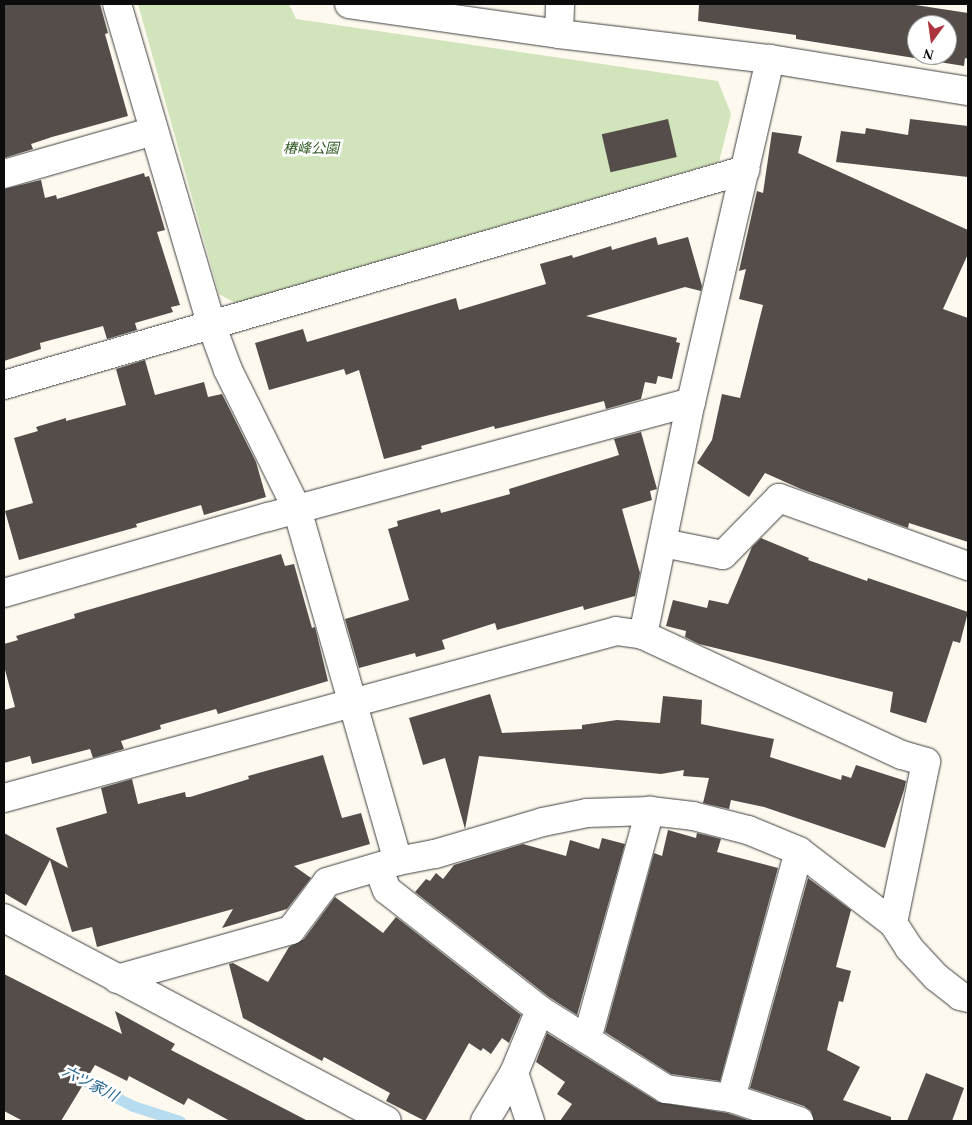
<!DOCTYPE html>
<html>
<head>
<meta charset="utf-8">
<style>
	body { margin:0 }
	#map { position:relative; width:972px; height:1125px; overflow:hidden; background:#fdf9ee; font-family:"Times New Roman","Noto Sans JP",serif }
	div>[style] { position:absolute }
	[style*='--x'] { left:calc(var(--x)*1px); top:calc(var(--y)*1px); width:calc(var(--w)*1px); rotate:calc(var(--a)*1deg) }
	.green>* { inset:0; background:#d2e4bb }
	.stream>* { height:11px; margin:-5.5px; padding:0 5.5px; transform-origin:5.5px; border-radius:5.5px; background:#b8dcef }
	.building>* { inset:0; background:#544d4a; transform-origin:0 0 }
	.roads { filter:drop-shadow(0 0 1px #3f3f3f) drop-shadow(0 0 1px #3f3f3f) }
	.street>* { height:28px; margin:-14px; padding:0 14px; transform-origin:14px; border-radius:14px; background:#fff }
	span { translate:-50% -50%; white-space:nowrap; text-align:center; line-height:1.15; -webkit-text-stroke:5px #fff; paint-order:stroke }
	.park-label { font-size:14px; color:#325c24; font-style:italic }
	.water-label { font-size:15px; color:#246590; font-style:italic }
	.frame { position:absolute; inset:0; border:5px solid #0c0c0c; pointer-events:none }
	.north { position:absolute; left:907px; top:15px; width:50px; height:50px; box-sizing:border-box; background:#fff; border:1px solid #9e9e9e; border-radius:50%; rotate:194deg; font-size:14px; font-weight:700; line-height:20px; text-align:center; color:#0c0c0c }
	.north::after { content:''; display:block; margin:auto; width:18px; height:22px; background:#ac343e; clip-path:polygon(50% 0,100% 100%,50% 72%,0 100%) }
</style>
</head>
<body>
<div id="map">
	<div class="green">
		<i style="clip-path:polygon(138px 4px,289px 4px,296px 19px,718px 81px,731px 114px,719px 162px,235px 303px,219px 294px)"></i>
	</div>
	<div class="stream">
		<i style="--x:72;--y:1074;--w:69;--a:27.7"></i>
		<i style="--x:133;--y:1106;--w:49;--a:17.7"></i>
	</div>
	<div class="building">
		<i style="clip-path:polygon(4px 4px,100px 4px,108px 33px,105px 34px,128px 116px,52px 137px,31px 144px,33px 149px,4px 158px)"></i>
		<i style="clip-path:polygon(evenodd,699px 4px,909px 4px,968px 13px,968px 59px,965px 58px,964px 66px,796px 39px,796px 35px,698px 21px,699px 4px,917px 25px,947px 25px,947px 55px,917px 55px,917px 25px)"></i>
		<i style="left:668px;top:119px;width:39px;height:68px;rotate:77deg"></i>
		<i style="clip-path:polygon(910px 119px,968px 126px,968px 177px,836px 162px,841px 131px,865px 134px,866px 128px,908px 135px)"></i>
		<i style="clip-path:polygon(772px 132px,802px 136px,798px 153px,968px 230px,968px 254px,943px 309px,968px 318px,968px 542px,909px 523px,908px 528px,801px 489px,765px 473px,749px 497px,697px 463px,712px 440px,722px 394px,740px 398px,763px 305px,739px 299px,746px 269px,739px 271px,757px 191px,763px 193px)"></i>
		<i style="clip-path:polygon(144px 173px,145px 177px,149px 176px,165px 230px,157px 232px,180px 305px,171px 307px,173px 312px,135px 323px,137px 330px,107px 339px,103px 326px,40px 343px,41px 349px,4px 361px,4px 189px,41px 180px,45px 198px,56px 195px,57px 199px)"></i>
		<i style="clip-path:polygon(656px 237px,658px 245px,688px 237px,702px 286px,701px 291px,685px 287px,586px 316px,677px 338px,676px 342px,680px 343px,672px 379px,658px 376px,656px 384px,645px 382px,641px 399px,606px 409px,604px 401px,495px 429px,494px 426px,421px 446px,422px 449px,384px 459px,359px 370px,346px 375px,344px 369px,269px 390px,255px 343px,303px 329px,307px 342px,456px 298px,459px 310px,546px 284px,540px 264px,572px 255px,573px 258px,611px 246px,612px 250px)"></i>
		<i style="clip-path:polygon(145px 360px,155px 395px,204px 382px,208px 397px,222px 394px,256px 462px,266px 497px,204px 515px,201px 505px,136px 524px,137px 527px,19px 560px,5px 511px,33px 503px,14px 438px,38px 431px,36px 427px,66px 418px,66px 421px,126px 405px,116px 369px)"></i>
		<i style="clip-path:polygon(641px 432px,657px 489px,650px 491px,652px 500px,622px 509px,640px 573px,635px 596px,584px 610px,583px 606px,497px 630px,495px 623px,442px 640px,445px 649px,416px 657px,415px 653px,359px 668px,345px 619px,409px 600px,388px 529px,398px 526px,397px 521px,440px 509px,441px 513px,510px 494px,509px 489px,619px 455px,614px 439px)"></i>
		<i style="clip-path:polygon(761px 538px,809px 558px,808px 560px,867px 581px,868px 578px,968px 612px,960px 643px,953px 641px,926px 723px,890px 712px,893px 692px,699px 644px,685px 637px,686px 631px,666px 626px,673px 600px,707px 608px,709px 600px,728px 604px,752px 547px)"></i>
		<i style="clip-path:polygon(281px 554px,285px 566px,294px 564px,312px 628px,315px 627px,328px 681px,218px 714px,216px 709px,160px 725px,161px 729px,121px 741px,124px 749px,93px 758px,90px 749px,32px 764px,30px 756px,4px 763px,4px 710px,15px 707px,4px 666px,4px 644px,18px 640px,16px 636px,75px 618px,74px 614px)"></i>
		<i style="clip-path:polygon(490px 694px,502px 733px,582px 729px,582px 725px,617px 720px,660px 723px,663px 696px,702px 700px,701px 724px,774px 739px,770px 757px,841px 780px,842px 775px,851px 778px,856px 765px,906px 781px,904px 790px,885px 848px,764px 807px,731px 800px,729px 809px,703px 803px,709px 778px,683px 776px,684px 770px,661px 774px,479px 756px,465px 829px,445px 758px,423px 765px,409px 718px)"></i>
		<i style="clip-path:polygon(323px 755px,342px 818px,361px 813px,370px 844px,294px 866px,311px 878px,287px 909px,222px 928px,233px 909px,97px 947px,92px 927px,72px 932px,50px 860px,26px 906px,4px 893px,4px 833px,68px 868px,56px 828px,107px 813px,101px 788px,132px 779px,138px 804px,185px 792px,186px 797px,190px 797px,249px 779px,248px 776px)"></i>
		<i style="clip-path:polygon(668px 830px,696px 838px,697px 833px,721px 839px,717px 852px,778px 868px,720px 1081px,671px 1074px,605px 1032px,654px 853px,662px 856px)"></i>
		<i style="clip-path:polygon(602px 838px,625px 844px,577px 1015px,549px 997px,415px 892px,426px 879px,430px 881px,436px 873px,443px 879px,454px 865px,523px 844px,566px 856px,570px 840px,599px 849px)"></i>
		<i style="clip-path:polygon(808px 878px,851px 910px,836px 967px,851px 971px,843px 1002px,839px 1001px,827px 1050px,860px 1067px,843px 1100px,891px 1117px,891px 1121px,814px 1121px,811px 1111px,804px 1106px,750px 1088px)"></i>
		<i style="clip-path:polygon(335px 897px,383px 933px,396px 917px,521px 1015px,509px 1043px,502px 1038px,491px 1054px,483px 1048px,481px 1051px,469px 1043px,425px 1121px,386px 1101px,390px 1093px,324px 1057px,322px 1061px,243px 1018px,229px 964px,233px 963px,268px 982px,289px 947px,304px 939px)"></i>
		<i style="clip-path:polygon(4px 974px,122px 1034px,115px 1011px,175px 1044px,171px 1050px,308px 1121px,230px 1121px,188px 1098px,184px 1105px,129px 1076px,127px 1081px,95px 1065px,61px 1121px,23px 1121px,4px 1111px)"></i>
		<i style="clip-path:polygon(547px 1033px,658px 1102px,727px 1113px,751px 1121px,560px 1121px,572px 1104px,557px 1094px,565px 1082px,536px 1062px)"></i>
		<i style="clip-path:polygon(926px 1073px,964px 1088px,952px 1121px,907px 1121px)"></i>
	</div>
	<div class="roads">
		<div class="street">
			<i style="--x:117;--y:4;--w:334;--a:73.6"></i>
			<i style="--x:211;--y:324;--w:49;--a:69.7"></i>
			<i style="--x:228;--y:370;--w:155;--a:63.6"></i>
			<i style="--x:297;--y:509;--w:366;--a:74"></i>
			<i style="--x:349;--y:4;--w:212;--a:8.1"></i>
			<i style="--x:559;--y:34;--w:212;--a:6.8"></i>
			<i style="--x:770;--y:59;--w:201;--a:9.2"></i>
			<i style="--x:559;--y:34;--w:30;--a:-88"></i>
			<i style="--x:4;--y:174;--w:156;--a:-16"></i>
			<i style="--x:4;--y:385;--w:772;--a:-16.18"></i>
			<i style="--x:663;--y:543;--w:61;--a:11.3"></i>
			<i style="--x:723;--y:555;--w:80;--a:-45.5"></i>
			<i style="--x:779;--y:498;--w:201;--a:19.8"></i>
			<i style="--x:4;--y:593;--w:275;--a:-16.1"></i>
			<i style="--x:268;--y:517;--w:438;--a:-15.2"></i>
			<i style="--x:643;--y:635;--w:238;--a:-78.4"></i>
			<i style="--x:691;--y:402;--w:352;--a:-77"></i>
			<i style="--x:4;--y:798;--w:634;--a:-15.26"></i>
			<i style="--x:616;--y:631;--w:27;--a:8"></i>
			<i style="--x:643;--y:635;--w:285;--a:24.9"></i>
			<i style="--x:902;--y:755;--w:25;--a:16"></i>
			<i style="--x:926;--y:762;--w:164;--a:101.6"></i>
			<i style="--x:378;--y:868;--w:24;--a:68"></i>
			<i style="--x:387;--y:890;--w:194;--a:38.1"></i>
			<i style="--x:540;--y:1010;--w:149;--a:32.1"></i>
			<i style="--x:666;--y:1089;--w:66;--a:7.9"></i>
			<i style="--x:731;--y:1098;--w:72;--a:18.7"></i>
			<i style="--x:4;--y:918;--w:433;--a:27.9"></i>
			<i style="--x:117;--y:979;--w:181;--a:-15.7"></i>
			<i style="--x:291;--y:930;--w:60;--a:-53.1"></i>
			<i style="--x:327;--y:882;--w:74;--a:-16.5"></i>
			<i style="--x:398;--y:861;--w:38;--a:-11"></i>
			<i style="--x:435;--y:854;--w:113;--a:-16.5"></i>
			<i style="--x:543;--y:822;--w:45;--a:-11.6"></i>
			<i style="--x:587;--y:813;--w:63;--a:-1.8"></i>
			<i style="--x:650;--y:811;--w:43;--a:6.6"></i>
			<i style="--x:693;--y:816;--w:57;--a:14.3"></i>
			<i style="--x:748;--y:830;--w:55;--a:22.4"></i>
			<i style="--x:799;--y:851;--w:118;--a:37.5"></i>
			<i style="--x:893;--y:923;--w:30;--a:57"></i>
			<i style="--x:909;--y:948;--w:40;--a:47"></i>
			<i style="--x:936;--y:977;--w:31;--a:38"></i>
			<i style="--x:960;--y:996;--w:8;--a:14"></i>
			<i style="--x:587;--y:1039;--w:237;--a:-74.6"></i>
			<i style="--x:514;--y:1073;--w:51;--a:71.6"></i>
			<i style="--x:731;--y:1098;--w:256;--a:-74.6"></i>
			<i style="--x:485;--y:1121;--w:56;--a:-58.9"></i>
			<i style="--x:514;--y:1073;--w:68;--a:-67.6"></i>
		</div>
	</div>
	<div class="park-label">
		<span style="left:311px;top:149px">椿峰公園</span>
	</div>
	<div class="water-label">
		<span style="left:90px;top:1084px;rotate:27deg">六ツ家川</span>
	</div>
	<div class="frame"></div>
	<div class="north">N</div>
</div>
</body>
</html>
